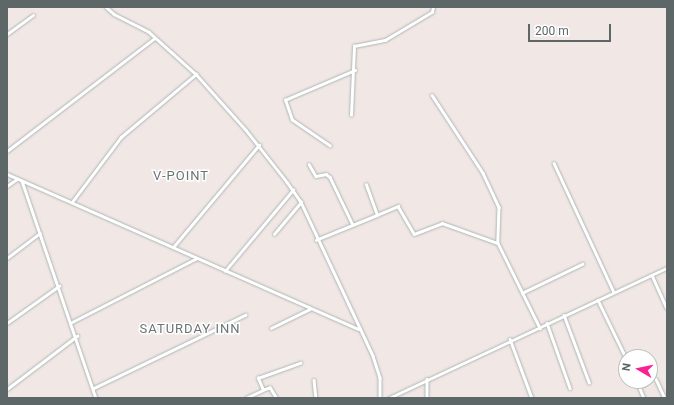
<!DOCTYPE html>
<html>
<head>
<meta charset="utf-8">
<style>
	body { margin:0 }
	#map { position:relative; width:674px; height:405px; overflow:hidden; background:#f1e8e5; font-family:Roboto,sans-serif }
	div>[style] { position:absolute }
	[style*='--x'] { left:calc(var(--x)*1px); top:calc(var(--y)*1px); width:calc(var(--w)*1px); rotate:calc(var(--a)*1deg) }
	.roads { filter:drop-shadow(0 0 1px #aeb6b6) drop-shadow(0 0 1px #aeb6b6) }
	.minor>* { height:2.5px; margin:-1.25px; padding:0 1.25px; transform-origin:1.25px; border-radius:1.25px; background:#fff }
	span { translate:-50% -50%; white-space:nowrap; text-align:center; line-height:1.15; -webkit-text-stroke:3px #fff; paint-order:stroke }
	.quarter-label { font-size:13px; color:#697574; letter-spacing:1px }
	.frame { position:absolute; inset:0; border:8px solid #5d6767; pointer-events:none }
	.north { position:absolute; left:618px; top:349px; width:40px; height:40px; box-sizing:border-box; background:#fff; border:1px solid #bec2c2; border-radius:50%; rotate:279deg; font-size:11px; font-weight:700; line-height:16px; text-align:center; color:#5d6767 }
	.north::after { content:''; display:block; margin:auto; width:14px; height:18px; background:#fb2190; clip-path:polygon(50% 0,100% 100%,50% 72%,0 100%) }
	.scale { position:absolute; left:528px; top:24px; width:83px; height:18px; box-sizing:border-box; border:2px solid #5d6767; border-top:0; padding-left:5px; font-size:12px; line-height:14px; white-space:nowrap; color:#5d6767; -webkit-text-stroke:3px #fff; paint-order:stroke }
</style>
</head>
<body>
<div id="map">
	<div class="roads">
		<div class="minor">
			<i style="--x:106;--y:7;--w:11;--a:41"></i>
			<i style="--x:114;--y:14;--w:39;--a:27"></i>
			<i style="--x:149;--y:32;--w:63;--a:41.8"></i>
			<i style="--x:196;--y:74;--w:75;--a:48.2"></i>
			<i style="--x:246;--y:130;--w:66;--a:51.7"></i>
			<i style="--x:287;--y:182;--w:24;--a:55"></i>
			<i style="--x:301;--y:202;--w:170;--a:64.9"></i>
			<i style="--x:373;--y:356;--w:23;--a:72"></i>
			<i style="--x:380;--y:378;--w:20;--a:90"></i>
			<i style="--x:7;--y:34;--w:32;--a:-36"></i>
			<i style="--x:432;--y:95;--w:93;--a:56.8"></i>
			<i style="--x:483;--y:173;--w:38;--a:65"></i>
			<i style="--x:499;--y:207;--w:36;--a:92"></i>
			<i style="--x:498;--y:243;--w:95;--a:63.7"></i>
			<i style="--x:351;--y:115;--w:69;--a:-87.5"></i>
			<i style="--x:354;--y:46;--w:32;--a:-11"></i>
			<i style="--x:385;--y:40;--w:55;--a:-30.8"></i>
			<i style="--x:432;--y:12;--w:5;--a:-79"></i>
			<i style="--x:330;--y:146;--w:46;--a:-145.6"></i>
			<i style="--x:292;--y:120;--w:21;--a:-109"></i>
			<i style="--x:285;--y:100;--w:76;--a:-23.2"></i>
			<i style="--x:7;--y:151;--w:186;--a:-37.4"></i>
			<i style="--x:554;--y:163;--w:142;--a:65.1"></i>
			<i style="--x:309;--y:164;--w:14;--a:60"></i>
			<i style="--x:316;--y:176;--w:10;--a:-11"></i>
			<i style="--x:326;--y:174;--w:5;--a:37"></i>
			<i style="--x:330;--y:177;--w:53;--a:64.4"></i>
			<i style="--x:7;--y:174;--w:384;--a:23.8"></i>
			<i style="--x:22;--y:181;--w:229;--a:71.2"></i>
			<i style="--x:7;--y:186;--w:12;--a:-35"></i>
			<i style="--x:72;--y:202;--w:81;--a:-53"></i>
			<i style="--x:121;--y:137;--w:98;--a:-40"></i>
			<i style="--x:377;--y:215;--w:23;--a:-23"></i>
			<i style="--x:398;--y:206;--w:32;--a:60"></i>
			<i style="--x:414;--y:234;--w:30;--a:-21"></i>
			<i style="--x:442;--y:223;--w:59;--a:19.7"></i>
			<i style="--x:274;--y:234;--w:42;--a:-49.8"></i>
			<i style="--x:316;--y:240;--w:66;--a:-22.3"></i>
			<i style="--x:377;--y:215;--w:32;--a:-110"></i>
			<i style="--x:174;--y:246;--w:132;--a:-49.9"></i>
			<i style="--x:7;--y:258;--w:41;--a:-37.1"></i>
			<i style="--x:225;--y:271;--w:106;--a:-50"></i>
			<i style="--x:652;--y:275;--w:36;--a:66"></i>
			<i style="--x:522;--y:293;--w:67;--a:-25.8"></i>
			<i style="--x:598;--y:300;--w:64;--a:64.2"></i>
			<i style="--x:564;--y:315;--w:72;--a:69.5"></i>
			<i style="--x:72;--y:322;--w:140;--a:-27.1"></i>
			<i style="--x:7;--y:323;--w:64;--a:-35.4"></i>
			<i style="--x:547;--y:323;--w:69;--a:70.5"></i>
			<i style="--x:271;--y:328;--w:43;--a:-26"></i>
			<i style="--x:510;--y:339;--w:63;--a:69.6"></i>
			<i style="--x:427;--y:379;--w:19;--a:90"></i>
			<i style="--x:656;--y:379;--w:21;--a:65"></i>
			<i style="--x:314;--y:380;--w:18;--a:84"></i>
			<i style="--x:637;--y:381;--w:18;--a:68"></i>
			<i style="--x:94;--y:388;--w:168;--a:-25.8"></i>
			<i style="--x:7;--y:389;--w:88;--a:-37.1"></i>
			<i style="--x:246;--y:398;--w:19;--a:-25"></i>
			<i style="--x:276;--y:398;--w:12;--a:-121"></i>
			<i style="--x:270;--y:388;--w:7;--a:164"></i>
			<i style="--x:263;--y:390;--w:13;--a:-113"></i>
			<i style="--x:258;--y:378;--w:45;--a:-19.7"></i>
			<i style="--x:389;--y:398;--w:307;--a:-25.1"></i>
		</div>
	</div>
	<div class="quarter-label">
		<span style="left:181px;top:176px">V-POINT</span>
		<span style="left:190px;top:329px">SATURDAY INN</span>
	</div>
	<div class="frame"></div>
	<div class="north">N</div>
	<div class="scale">200 m</div>
</div>
</body>
</html>
